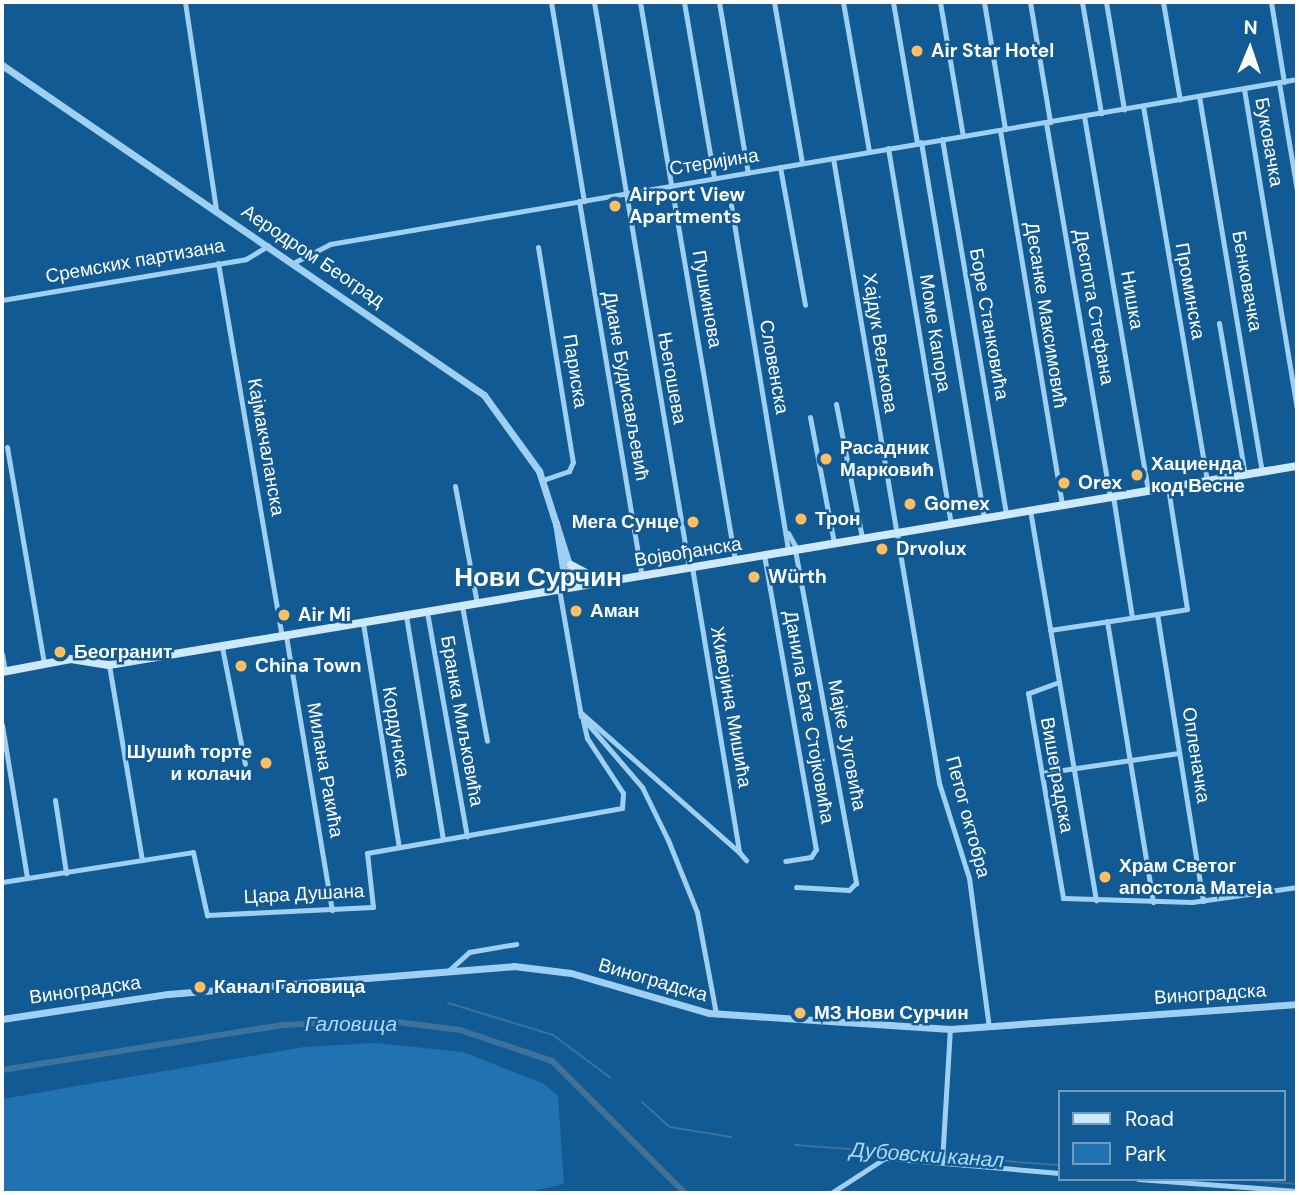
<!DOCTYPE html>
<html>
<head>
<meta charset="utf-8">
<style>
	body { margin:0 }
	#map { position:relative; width:1299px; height:1195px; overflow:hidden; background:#125a93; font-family:"DM Sans",sans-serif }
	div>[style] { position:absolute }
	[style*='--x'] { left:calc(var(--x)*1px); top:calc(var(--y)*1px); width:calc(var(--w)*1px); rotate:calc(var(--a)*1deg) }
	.green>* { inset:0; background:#2073b0 }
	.stream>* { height:2px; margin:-1px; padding:0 1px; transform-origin:1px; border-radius:1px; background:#3e729b }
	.canal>* { height:6px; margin:-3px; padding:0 3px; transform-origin:3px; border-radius:3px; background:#3e729b }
	.minor>* { height:5px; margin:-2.5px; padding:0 2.5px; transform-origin:2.5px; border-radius:2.5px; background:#9fcff3 }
	.tertiary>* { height:7px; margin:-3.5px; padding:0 3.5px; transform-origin:3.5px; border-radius:3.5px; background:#9fcff3 }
	.secondary>* { height:8px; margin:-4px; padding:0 4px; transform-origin:4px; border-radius:4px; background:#cee8fc }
	.dots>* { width:19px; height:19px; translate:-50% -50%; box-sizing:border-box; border:4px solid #125a93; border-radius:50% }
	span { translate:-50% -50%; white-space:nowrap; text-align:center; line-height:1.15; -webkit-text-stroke:5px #125a93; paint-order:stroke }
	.poi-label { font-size:19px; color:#fff; font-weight:700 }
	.left { translate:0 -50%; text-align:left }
	.right { translate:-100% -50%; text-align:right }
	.street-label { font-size:19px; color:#fff }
	.water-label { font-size:21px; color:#abd9f9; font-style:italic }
	.district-label { font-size:26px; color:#fff; font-weight:700 }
	.frame { position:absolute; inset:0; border:4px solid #fff; pointer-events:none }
	.legend { position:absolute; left:1058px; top:1090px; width:228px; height:91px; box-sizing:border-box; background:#125a93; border:2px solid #719cbe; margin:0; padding:9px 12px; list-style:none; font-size:21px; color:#fff }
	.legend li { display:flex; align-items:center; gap:14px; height:35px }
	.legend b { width:35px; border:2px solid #719cbe }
	.north { position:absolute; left:1215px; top:14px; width:70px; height:70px; -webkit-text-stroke:5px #125a93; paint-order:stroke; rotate:2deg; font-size:19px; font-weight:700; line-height:28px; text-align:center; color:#fff }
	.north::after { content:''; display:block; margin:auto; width:24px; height:32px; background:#fff; clip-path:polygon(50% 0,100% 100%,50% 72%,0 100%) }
</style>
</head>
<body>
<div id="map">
	<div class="green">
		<i style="clip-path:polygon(375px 1043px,463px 1052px,544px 1084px,558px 1096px,564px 1184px,523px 1193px,2px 1193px,2px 1099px,304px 1047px)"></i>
	</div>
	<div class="stream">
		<i style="--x:448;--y:1003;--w:110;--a:16.9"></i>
		<i style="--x:553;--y:1035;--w:72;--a:36.6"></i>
		<i style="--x:642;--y:1102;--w:38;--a:42"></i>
		<i style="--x:670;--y:1127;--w:62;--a:9.3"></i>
		<i style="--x:795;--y:1145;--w:145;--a:4.3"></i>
		<i style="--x:945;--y:1157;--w:114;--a:4"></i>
		<i style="--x:1241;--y:1179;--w:56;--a:5.1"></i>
	</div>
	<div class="canal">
		<i style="--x:2;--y:1070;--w:286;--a:-9.1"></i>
		<i style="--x:284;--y:1025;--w:97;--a:-3"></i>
		<i style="--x:381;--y:1020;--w:80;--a:7.2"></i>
		<i style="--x:460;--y:1030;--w:97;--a:18.6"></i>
		<i style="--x:552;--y:1061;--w:187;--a:44.8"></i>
	</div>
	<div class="minor">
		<i style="--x:185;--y:2;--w:209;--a:81.5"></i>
		<i style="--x:551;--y:2;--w:202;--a:80.6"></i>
		<i style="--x:594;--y:2;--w:574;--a:80.47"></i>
		<i style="--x:640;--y:2;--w:566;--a:80.34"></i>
		<i style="--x:684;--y:2;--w:179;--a:80.3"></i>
		<i style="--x:719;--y:2;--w:173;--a:80.4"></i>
		<i style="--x:774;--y:2;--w:163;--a:80.1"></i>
		<i style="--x:843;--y:2;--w:151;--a:80.1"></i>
		<i style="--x:893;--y:2;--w:143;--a:80.3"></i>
		<i style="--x:940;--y:2;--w:136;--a:80.3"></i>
		<i style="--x:984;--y:2;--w:129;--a:80.6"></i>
		<i style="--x:1030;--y:2;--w:122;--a:80.5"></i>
		<i style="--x:1082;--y:2;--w:113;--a:80.3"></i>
		<i style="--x:1106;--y:2;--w:109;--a:80.5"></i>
		<i style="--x:1163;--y:2;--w:99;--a:80.2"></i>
		<i style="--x:1271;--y:2;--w:81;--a:80.8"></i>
		<i style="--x:1279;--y:83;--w:109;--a:80.5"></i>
		<i style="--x:1244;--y:89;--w:323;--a:80.6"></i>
		<i style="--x:1199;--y:96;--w:381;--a:80.5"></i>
		<i style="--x:1143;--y:106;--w:380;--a:80.3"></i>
		<i style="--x:1084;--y:116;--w:379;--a:80.3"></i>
		<i style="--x:1046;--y:123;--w:378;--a:80.3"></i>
		<i style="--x:1000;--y:130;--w:380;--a:80.6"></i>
		<i style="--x:942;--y:139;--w:380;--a:80.3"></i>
		<i style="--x:921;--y:142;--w:381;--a:80.5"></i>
		<i style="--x:888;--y:148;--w:380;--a:80.5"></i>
		<i style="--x:833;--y:158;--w:634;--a:80.37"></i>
		<i style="--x:939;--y:783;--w:100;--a:72.5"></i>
		<i style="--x:969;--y:878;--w:150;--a:82.4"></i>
		<i style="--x:780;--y:167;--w:140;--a:79.7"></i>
		<i style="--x:579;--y:201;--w:380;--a:80.5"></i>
		<i style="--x:731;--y:205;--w:351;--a:80.6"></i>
		<i style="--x:538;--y:247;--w:218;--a:80.8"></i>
		<i style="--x:573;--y:462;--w:10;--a:114"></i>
		<i style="--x:569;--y:471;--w:28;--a:161"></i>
		<i style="--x:295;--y:262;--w:39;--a:-27"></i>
		<i style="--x:330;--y:244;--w:981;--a:-9.68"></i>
		<i style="--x:218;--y:263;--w:378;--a:80.3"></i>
		<i style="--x:2;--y:300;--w:247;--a:-9.5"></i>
		<i style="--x:246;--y:259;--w:26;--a:-31"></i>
		<i style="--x:1219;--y:323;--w:154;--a:80.3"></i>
		<i style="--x:836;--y:404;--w:136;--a:79"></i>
		<i style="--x:810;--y:417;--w:128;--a:79.2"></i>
		<i style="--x:7;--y:447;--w:220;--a:80.3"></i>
		<i style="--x:455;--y:486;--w:119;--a:79.4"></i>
		<i style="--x:1113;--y:496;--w:122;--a:81.1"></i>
		<i style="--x:1030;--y:510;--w:396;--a:80.4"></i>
		<i style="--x:788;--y:533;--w:18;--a:61"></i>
		<i style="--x:795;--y:550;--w:339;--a:79.6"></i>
		<i style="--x:856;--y:883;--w:10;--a:135"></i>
		<i style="--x:849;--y:890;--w:53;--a:-176.8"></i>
		<i style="--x:764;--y:555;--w:299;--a:80"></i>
		<i style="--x:816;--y:849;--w:9;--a:122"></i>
		<i style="--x:811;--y:857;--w:26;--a:171"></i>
		<i style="--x:692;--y:567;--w:289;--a:80.6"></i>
		<i style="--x:739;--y:852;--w:11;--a:49"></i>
		<i style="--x:559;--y:589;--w:129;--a:80.2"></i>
		<i style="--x:581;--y:716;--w:94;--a:49.3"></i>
		<i style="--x:642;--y:787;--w:59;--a:63.9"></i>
		<i style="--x:668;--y:840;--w:78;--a:68.1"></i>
		<i style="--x:697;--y:912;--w:104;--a:79.4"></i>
		<i style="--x:462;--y:606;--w:137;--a:79.5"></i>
		<i style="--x:427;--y:612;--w:228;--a:79.9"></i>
		<i style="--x:1157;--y:614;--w:30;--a:-9"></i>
		<i style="--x:1187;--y:609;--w:123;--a:-98.9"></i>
		<i style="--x:406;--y:616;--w:226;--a:80.6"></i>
		<i style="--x:1107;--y:621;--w:285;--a:80.7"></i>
		<i style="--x:363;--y:623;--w:227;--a:80.9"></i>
		<i style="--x:1050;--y:630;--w:108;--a:-8.5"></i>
		<i style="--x:1157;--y:614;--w:291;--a:80.9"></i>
		<i style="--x:286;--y:636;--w:278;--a:80.5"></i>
		<i style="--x:222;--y:647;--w:119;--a:78.9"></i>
		<i style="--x:2;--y:654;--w:17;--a:80"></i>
		<i style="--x:109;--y:665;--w:198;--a:80.4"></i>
		<i style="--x:1059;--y:682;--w:33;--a:160"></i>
		<i style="--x:1028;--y:693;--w:208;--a:80.3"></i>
		<i style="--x:1063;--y:898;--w:129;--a:1.8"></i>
		<i style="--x:1192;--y:902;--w:106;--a:-8.1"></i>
		<i style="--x:580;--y:712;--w:212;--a:41.4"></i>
		<i style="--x:2;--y:725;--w:155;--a:80.7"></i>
		<i style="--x:1042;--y:773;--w:138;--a:-8.3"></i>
		<i style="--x:55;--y:800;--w:74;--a:81.4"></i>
		<i style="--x:2;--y:882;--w:193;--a:-8.9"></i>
		<i style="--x:193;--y:852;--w:65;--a:77.5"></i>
		<i style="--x:207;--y:915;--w:166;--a:-2.8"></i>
		<i style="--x:373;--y:907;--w:54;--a:-96.3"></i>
		<i style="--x:367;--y:853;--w:259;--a:-10"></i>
		<i style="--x:622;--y:808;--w:15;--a:-86"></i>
		<i style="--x:623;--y:793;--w:66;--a:-123.2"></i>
		<i style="--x:587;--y:738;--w:18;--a:-103"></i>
		<i style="--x:447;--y:972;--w:30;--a:-42"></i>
		<i style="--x:469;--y:952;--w:48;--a:-9.7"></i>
		<i style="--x:942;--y:1162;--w:133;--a:-86.6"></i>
		<i style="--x:1138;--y:1179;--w:159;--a:4.3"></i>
		<i style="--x:831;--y:1193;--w:64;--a:-32.9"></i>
		<i style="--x:885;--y:1158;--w:175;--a:4.9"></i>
	</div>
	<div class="tertiary">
		<i style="--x:2;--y:65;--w:584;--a:34.4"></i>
		<i style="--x:484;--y:395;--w:94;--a:54.1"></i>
		<i style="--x:539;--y:471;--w:121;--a:72.2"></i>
		<i style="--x:556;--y:523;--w:66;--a:81.3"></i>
		<i style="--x:2;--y:1019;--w:168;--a:-8.6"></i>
		<i style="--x:168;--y:994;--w:347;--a:-4.6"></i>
		<i style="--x:514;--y:966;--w:57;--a:7"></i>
		<i style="--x:571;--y:973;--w:144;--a:16.2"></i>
		<i style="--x:709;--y:1013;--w:242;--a:3.8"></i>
		<i style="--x:950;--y:1029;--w:348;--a:-4.1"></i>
	</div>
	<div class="secondary">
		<i style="--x:571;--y:565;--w:32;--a:28"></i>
		<i style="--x:2;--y:672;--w:70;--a:-10.7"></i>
		<i style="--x:71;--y:659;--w:38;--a:9"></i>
		<i style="--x:109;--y:665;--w:1205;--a:-9.51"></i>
	</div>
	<div class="dots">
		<i style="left:917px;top:51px;background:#ffbe61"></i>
		<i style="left:615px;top:206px;background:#ffbe61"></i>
		<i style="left:826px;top:459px;background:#ffbe61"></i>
		<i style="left:1137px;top:475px;background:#ffbe61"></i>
		<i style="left:1064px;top:483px;background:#ffbe61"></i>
		<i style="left:910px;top:504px;background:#ffbe61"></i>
		<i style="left:801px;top:519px;background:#ffbe61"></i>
		<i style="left:693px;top:522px;background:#ffbe61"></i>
		<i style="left:882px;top:549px;background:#ffbe61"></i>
		<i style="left:754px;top:577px;background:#ffbe61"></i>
		<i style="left:576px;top:611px;background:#ffbe61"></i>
		<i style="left:284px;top:615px;background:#ffbe61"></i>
		<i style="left:60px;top:652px;background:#ffbe61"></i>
		<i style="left:241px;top:666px;background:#ffbe61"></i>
		<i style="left:266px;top:763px;background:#ffbe61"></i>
		<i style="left:1105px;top:877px;background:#ffbe61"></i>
		<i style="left:200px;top:987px;background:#ffbe61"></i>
		<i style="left:800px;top:1013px;background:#ffbe61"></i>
	</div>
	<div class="poi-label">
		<span class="left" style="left:931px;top:51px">Air Star Hotel</span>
		<span class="left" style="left:629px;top:206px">Airport View<br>Apartments</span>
		<span class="left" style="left:840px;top:459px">Расадник<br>Марковић</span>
		<span class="left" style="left:1151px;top:475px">Хациенда<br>код Весне</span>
		<span class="left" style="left:1078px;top:483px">Orex</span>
		<span class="left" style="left:924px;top:504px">Gomex</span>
		<span class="left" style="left:815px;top:519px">Трон</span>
		<span class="right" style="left:679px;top:522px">Мега Сунце</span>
		<span class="left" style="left:896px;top:549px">Drvolux</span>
		<span class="left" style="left:768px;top:577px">Würth</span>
		<span class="left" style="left:590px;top:611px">Аман</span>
		<span class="left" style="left:298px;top:615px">Air Mi</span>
		<span class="left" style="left:74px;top:652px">Београнит</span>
		<span class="left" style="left:255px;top:666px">China Town</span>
		<span class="right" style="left:252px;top:763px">Шушић торте<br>и колачи</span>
		<span class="left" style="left:1119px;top:877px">Храм Светог<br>апостола Матеја</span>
		<span class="left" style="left:214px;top:987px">Канал Галовица</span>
		<span class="left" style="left:814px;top:1013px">МЗ Нови Сурчин</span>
	</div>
	<div class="street-label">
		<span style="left:1269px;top:142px;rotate:80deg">Буковачка</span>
		<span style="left:714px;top:162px;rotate:-9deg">Стеријина</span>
		<span style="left:313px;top:256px;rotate:34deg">Аеродром Београд</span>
		<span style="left:135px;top:261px;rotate:-10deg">Сремских партизана</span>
		<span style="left:1247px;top:281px;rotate:80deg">Бенковачка</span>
		<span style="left:1190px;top:291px;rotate:80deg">Проминска</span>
		<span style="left:707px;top:299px;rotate:80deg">Пушкинова</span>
		<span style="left:1132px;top:300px;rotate:80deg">Нишка</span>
		<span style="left:1094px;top:307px;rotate:80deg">Деспота Стефана</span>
		<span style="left:1046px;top:315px;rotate:81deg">Десанке Максимовић</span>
		<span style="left:989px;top:324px;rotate:80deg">Боре Станковића</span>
		<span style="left:935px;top:333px;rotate:81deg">Моме Капора</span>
		<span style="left:880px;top:343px;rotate:81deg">Хајдук Вељкова</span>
		<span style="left:774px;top:367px;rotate:80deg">Словенска</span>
		<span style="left:575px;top:371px;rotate:81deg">Париска</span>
		<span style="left:672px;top:378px;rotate:80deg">Његошева</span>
		<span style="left:626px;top:386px;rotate:80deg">Диане Будисављевић</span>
		<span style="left:266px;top:447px;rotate:80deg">Кајмакчаланска</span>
		<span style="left:688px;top:552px;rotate:-9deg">Војвођанска</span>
		<span style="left:731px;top:707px;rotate:80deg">Живојина Мишића</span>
		<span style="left:809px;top:717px;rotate:80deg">Данила Бате Стојковића</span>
		<span style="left:462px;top:721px;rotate:80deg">Бранка Миљковића</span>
		<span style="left:396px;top:732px;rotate:81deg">Кордунска</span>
		<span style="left:847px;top:745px;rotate:79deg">Мајке Југовића</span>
		<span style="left:1196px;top:755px;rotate:81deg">Опленачка</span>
		<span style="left:325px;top:770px;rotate:80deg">Милана Ракића</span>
		<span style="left:1057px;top:775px;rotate:80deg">Вишеградска</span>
		<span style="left:968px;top:817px;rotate:75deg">Петог октобра</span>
		<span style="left:304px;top:894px;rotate:-3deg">Цара Душана</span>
		<span style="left:653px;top:980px;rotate:16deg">Виноградска</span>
		<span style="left:85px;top:990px;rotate:-8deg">Виноградска</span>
		<span style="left:1210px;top:994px;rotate:-4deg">Виноградска</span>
	</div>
	<div class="water-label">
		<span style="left:351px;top:1024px">Галовица</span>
		<span style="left:927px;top:1155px;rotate:4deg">Дубовски канал</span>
	</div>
	<div class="district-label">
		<span style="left:538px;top:578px">Нови Сурчин</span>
	</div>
	<div class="frame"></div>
	<ul class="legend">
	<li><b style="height:9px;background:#cee8fc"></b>Road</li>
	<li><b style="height:19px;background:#2073b0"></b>Park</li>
	</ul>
	<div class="north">N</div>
</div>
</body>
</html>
